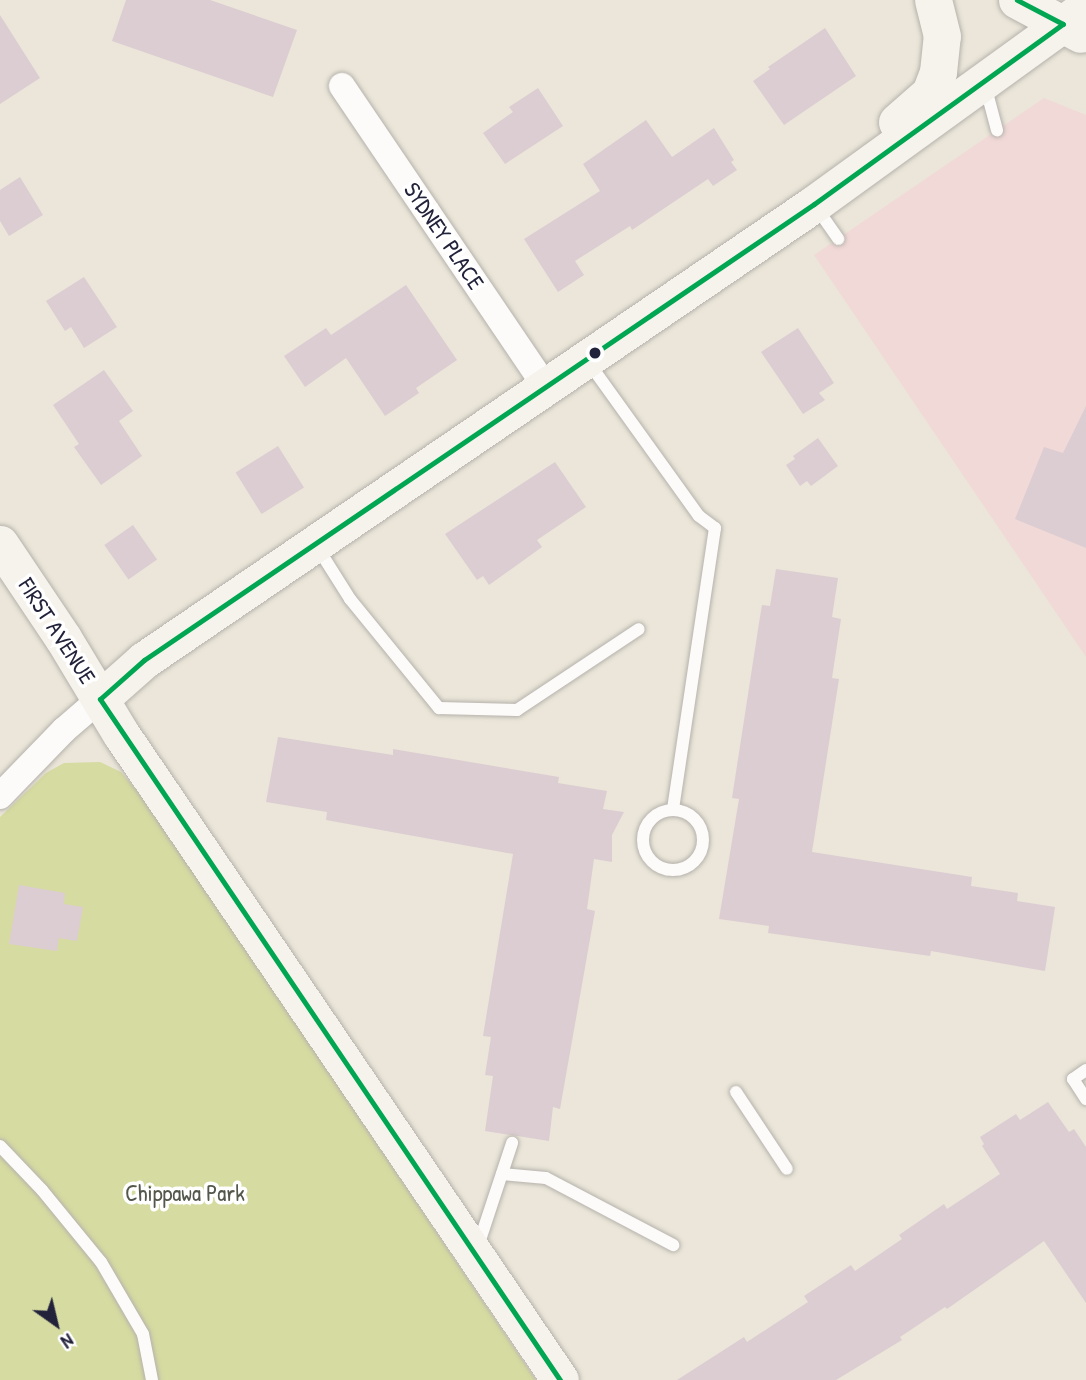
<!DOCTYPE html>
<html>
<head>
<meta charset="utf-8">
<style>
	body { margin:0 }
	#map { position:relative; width:1086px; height:1380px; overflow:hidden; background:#ebe6d9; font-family:"Patrick Hand",sans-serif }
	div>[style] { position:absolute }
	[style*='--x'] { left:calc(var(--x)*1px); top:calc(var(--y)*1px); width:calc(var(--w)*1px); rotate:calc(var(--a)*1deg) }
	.built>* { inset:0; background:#f1d9d7 }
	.green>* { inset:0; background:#d6dba1 }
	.building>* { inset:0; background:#dccdd2; transform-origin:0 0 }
	.roads { filter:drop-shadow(0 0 2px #b5b2ac) drop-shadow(0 0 2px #b5b2ac) }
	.lane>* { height:12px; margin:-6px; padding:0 6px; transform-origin:6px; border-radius:6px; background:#fcfbf9 }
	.lane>.ring { margin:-6px; padding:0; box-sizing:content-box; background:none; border:12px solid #fcfbf9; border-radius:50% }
	.street>* { height:26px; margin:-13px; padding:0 13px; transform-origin:13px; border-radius:13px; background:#fcfbf9 }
	.secondary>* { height:37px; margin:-18.5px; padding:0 18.5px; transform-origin:18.5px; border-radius:18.5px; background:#f6f2ec }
	.bus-1>* { height:5px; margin:-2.5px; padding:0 2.5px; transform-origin:2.5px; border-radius:2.5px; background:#00a651 }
	.dots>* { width:19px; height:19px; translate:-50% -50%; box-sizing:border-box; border:4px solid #fff; border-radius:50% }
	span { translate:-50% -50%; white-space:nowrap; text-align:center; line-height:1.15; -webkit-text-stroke:7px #fff; paint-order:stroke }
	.street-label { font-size:23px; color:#22223b }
	.park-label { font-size:23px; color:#53574c }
	.north { position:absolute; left:21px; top:1289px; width:70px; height:70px; -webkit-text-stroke:5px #fff; paint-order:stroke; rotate:146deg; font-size:19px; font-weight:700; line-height:28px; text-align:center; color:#22223b }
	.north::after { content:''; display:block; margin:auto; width:24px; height:32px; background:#22223b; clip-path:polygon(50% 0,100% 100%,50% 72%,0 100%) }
</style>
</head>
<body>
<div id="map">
	<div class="built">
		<i style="clip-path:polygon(1044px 98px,1086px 115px,1086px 657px,814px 255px)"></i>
	</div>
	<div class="green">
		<i style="clip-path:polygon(100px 762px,121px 772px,147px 802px,536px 1380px,0 1380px,0 817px,46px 773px,64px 763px)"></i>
	</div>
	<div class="building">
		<i style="clip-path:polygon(126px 0,210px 0,297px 30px,273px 97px,112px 41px)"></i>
		<i style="clip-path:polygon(0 15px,40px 78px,0 104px)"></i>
		<i style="clip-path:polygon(825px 28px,856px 76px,784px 125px,753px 81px,770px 69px,768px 67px)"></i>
		<i style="clip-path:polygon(538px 88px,563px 126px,505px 164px,483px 133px,513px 112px,509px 107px)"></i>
		<i style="clip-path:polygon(646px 120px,672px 157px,714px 128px,734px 160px,731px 162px,737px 170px,713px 186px,708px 179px,632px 230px,630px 226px,575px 261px,584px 275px,558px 292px,524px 239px,600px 191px,583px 164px)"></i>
		<i style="clip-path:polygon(20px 177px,43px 215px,9px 236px,0 221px,0 190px)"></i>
		<i style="clip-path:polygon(84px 277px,117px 327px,84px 348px,71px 327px,65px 331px,46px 301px)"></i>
		<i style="clip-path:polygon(406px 285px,457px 360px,416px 388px,419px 393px,385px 416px,346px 358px,305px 387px,284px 356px,326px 328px,331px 335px)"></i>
		<i style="clip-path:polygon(798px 328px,834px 383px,819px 393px,825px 400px,803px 414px,761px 352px)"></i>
		<i style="clip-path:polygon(104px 370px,133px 411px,119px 421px,142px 456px,101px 485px,74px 447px,79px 444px,53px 405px)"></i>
		<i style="clip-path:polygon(1086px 406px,1086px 548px,1015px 519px,1044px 447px,1063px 453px)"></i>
		<i style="clip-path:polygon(818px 438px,838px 466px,811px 486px,807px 481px,800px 486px,786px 465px,795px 459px,793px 456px)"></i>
		<i style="left:278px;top:446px;width:49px;height:50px;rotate:58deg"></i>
		<i style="clip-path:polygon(555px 462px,586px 507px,537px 540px,542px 547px,489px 585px,483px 576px,477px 580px,445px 534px)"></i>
		<i style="left:133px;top:525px;width:42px;height:35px;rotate:55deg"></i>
		<i style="clip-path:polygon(776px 569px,838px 578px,832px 617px,841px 619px,832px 678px,839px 679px,812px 852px,972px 877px,971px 886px,1018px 893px,1017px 901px,1055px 907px,1045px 971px,931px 951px,930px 956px,768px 933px,769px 926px,719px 919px,739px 799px,732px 798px,759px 623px,762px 605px,770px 606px)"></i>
		<i style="clip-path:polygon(278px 737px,393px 755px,393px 749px,559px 777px,558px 783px,607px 791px,603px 809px,624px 812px,612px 835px,612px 862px,594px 859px,587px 909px,595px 911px,560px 1109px,553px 1107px,549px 1141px,485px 1131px,493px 1076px,485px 1075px,491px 1037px,483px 1036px,513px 854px,326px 820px,327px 812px,266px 802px)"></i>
		<i style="clip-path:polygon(19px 885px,65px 893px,64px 904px,83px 907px,77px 941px,59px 938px,57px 951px,9px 944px)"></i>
		<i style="clip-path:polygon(1048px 1102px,1069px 1132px,1074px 1129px,1086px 1147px,1086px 1303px,1044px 1241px,947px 1309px,945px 1307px,900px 1337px,902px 1340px,836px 1380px,677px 1380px,744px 1337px,747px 1342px,808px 1302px,804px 1296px,851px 1265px,855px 1271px,902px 1239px,899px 1235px,944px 1204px,947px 1209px,1000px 1174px,982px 1146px,984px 1144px,980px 1137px,1016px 1114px,1020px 1120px)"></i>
	</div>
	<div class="roads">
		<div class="lane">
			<i style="--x:985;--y:85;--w:47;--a:75.1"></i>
			<i style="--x:816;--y:207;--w:39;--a:55"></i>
			<i style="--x:589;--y:363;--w:188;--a:54.3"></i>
			<i style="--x:699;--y:516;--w:20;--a:37"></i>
			<i style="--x:715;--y:528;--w:285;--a:98.5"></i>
			<i style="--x:316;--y:545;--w:64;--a:57.8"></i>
			<i style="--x:350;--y:599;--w:141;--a:50.8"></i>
			<i style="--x:439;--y:708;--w:78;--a:1.5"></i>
			<i style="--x:517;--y:710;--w:146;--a:-33.6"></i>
			<i class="ring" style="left:643px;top:810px;width:48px;height:48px"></i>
			<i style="--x:1086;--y:1070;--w:16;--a:145"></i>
			<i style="--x:1073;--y:1079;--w:24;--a:57"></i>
			<i style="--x:736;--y:1092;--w:92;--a:56.5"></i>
			<i style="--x:0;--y:1146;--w:61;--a:46.3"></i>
			<i style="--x:42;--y:1190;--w:93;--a:50.7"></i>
			<i style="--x:101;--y:1262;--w:83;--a:59.7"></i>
			<i style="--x:143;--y:1334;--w:47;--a:78.9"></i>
			<i style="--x:502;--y:1174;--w:44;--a:5.2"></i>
			<i style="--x:546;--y:1178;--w:144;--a:27.8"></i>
			<i style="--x:477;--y:1249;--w:112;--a:-71.7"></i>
		</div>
		<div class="street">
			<i style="--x:342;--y:86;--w:364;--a:55.9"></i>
			<i style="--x:0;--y:796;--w:92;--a:-45.9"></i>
			<i style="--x:64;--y:730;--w:48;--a:-40.7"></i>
		</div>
		<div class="secondary">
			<i style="--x:1017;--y:0;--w:72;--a:28"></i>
			<i style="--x:897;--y:122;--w:44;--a:-41.3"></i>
			<i style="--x:930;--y:93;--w:22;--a:-69"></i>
			<i style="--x:938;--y:72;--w:36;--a:-84"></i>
			<i style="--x:942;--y:36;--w:37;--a:-104"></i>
			<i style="--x:0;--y:544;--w:113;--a:56.2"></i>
			<i style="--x:63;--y:638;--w:112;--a:58.9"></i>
			<i style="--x:121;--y:734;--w:781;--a:55.8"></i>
			<i style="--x:100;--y:699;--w:59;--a:-41.6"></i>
			<i style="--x:144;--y:660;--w:810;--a:-34.24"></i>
			<i style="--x:814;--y:204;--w:336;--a:-35.9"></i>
		</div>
	</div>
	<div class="bus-1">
		<i style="--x:560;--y:1380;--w:822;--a:-124.04"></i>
		<i style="--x:100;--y:699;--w:59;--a:-41.6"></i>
		<i style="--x:144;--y:660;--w:810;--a:-34.24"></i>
		<i style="--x:814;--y:204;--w:307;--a:-35.9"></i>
		<i style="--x:1063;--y:24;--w:52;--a:-152.4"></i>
	</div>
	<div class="dots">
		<i style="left:595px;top:353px;background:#22223b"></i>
	</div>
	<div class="street-label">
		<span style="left:444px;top:236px;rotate:56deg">SYDNEY PLACE</span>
		<span style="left:57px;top:631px;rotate:57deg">FIRST AVENUE</span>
	</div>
	<div class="park-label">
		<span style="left:185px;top:1193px">Chippawa Park</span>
	</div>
	<div class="north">N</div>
</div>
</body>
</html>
